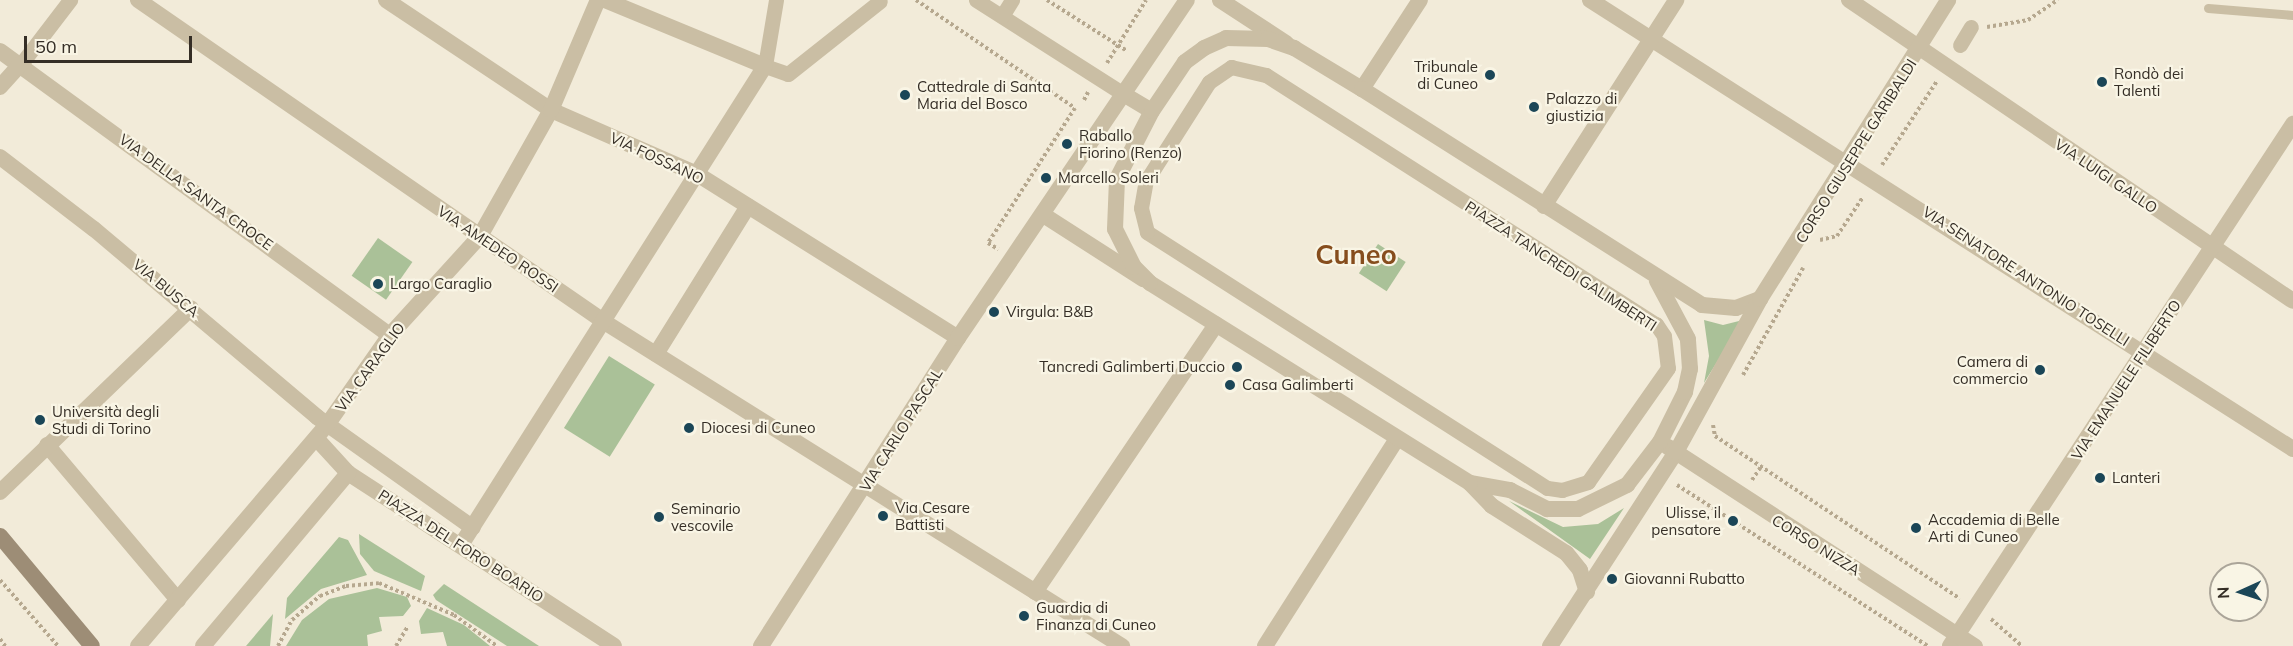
<!DOCTYPE html>
<html>
<head>
<meta charset="utf-8">
<style>
	body { margin:0 }
	#map { position:relative; width:2293px; height:646px; overflow:hidden; background:#f2ebd9; font-family:Mulish,sans-serif }
	div>[style] { position:absolute }
	[style*='--x'] { left:calc(var(--x)*1px); top:calc(var(--y)*1px); width:calc(var(--w)*1px); rotate:calc(var(--a)*1deg) }
	.green>* { inset:0; background:#aac198; transform-origin:0 0 }
	.path>* { height:4px; margin-top:-2px; transform-origin:0; background:repeating-linear-gradient(90deg,#b6a88f 0 3px,transparent 0 6px) }
	.service>* { height:9px; margin:-4.5px; padding:0 4.5px; transform-origin:4.5px; border-radius:4.5px; background:#cabea4 }
	.pedestrian>* { height:15px; margin:-7.5px; padding:0 7.5px; transform-origin:7.5px; border-radius:7.5px; background:#cabea4 }
	.minor>* { height:16px; margin:-8px; padding:0 8px; transform-origin:8px; border-radius:8px; background:#cabea4 }
	.tertiary>* { height:16px; margin:-8px; padding:0 8px; transform-origin:8px; border-radius:8px; background:#cabea4 }
	.secondary>* { height:16px; margin:-8px; padding:0 8px; transform-origin:8px; border-radius:8px; background:#9d8d76 }
	.dots>* { width:16px; height:16px; translate:-50% -50%; box-sizing:border-box; border:3px solid #f9f5e5; border-radius:50% }
	span { translate:-50% -50%; white-space:nowrap; text-align:center; line-height:1.15; -webkit-text-stroke:4.5px #f9f5e5; paint-order:stroke }
	.poi-label { font-size:15px; color:#352e26 }
	.right { translate:-100% -50%; text-align:right }
	.left { translate:0 -50%; text-align:left }
	.street-label { font-size:15px; color:#352e26 }
	.town-label { font-size:27px; color:#864d1d; font-weight:700 }
	.north { position:absolute; left:2209px; top:562px; width:60px; height:60px; box-sizing:border-box; background:#f9f5e5; border:2px solid #aba599; border-radius:50%; rotate:267deg; font-size:16px; font-weight:700; line-height:24px; text-align:center; color:#352e26 }
	.north::after { content:''; display:block; margin:auto; width:21px; height:27px; background:#1b4657; clip-path:polygon(50% 0,100% 100%,50% 72%,0 100%) }
	.scale { position:absolute; left:24px; top:36px; width:168px; height:27px; box-sizing:border-box; border:3px solid #352e26; border-top:0; padding-left:8px; font-size:18px; line-height:21px; white-space:nowrap; color:#352e26; -webkit-text-stroke:4px #f9f5e5; paint-order:stroke }
</style>
</head>
<body>
<div id="map">
	<div class="green">
		<i style="left:378px;top:238px;width:42px;height:46px;rotate:35deg"></i>
		<i style="left:1378px;top:244px;width:33px;height:35px;rotate:33deg"></i>
		<i style="clip-path:polygon(1704px 320px,1723px 325px,1743px 320px,1704px 383px,1709px 356px)"></i>
		<i style="left:609px;top:356px;width:54px;height:85px;rotate:32deg"></i>
		<i style="clip-path:polygon(1509px 501px,1563px 527px,1598px 524px,1624px 508px,1590px 559px)"></i>
		<i style="clip-path:polygon(359px 534px,425px 576px,421px 591px,374px 571px,360px 554px)"></i>
		<i style="clip-path:polygon(339px 537px,348px 540px,367px 575px,321px 589px,285px 619px,287px 598px)"></i>
		<i style="clip-path:polygon(444px 584px,539px 646px,507px 646px,436px 600px,433px 595px)"></i>
		<i style="clip-path:polygon(377px 588px,407px 597px,411px 606px,403px 616px,379px 617px,382px 631px,367px 635px,368px 646px,286px 646px,302px 620px,329px 599px)"></i>
		<i style="clip-path:polygon(427px 608px,464px 625px,490px 646px,447px 646px,443px 632px,421px 634px,419px 621px)"></i>
		<i style="clip-path:polygon(273px 614px,270px 646px,246px 646px)"></i>
	</div>
	<div class="path">
		<i style="--x:916;--y:0;--w:192;--a:34.2"></i>
		<i style="--x:1075;--y:108;--w:161;--a:122.8"></i>
		<i style="--x:988;--y:243;--w:12;--a:31"></i>
		<i style="--x:1047;--y:0;--w:95;--a:32.5"></i>
		<i style="--x:1987;--y:27;--w:42;--a:-9.7"></i>
		<i style="--x:2028;--y:20;--w:36;--a:-34"></i>
		<i style="--x:1107;--y:63;--w:74;--a:-58.2"></i>
		<i style="--x:1084;--y:100;--w:9;--a:-63"></i>
		<i style="--x:1882;--y:165;--w:100;--a:-56.8"></i>
		<i style="--x:1820;--y:240;--w:17;--a:-13"></i>
		<i style="--x:1837;--y:236;--w:47;--a:-56.3"></i>
		<i style="--x:1743;--y:375;--w:123;--a:-60.7"></i>
		<i style="--x:1713;--y:425;--w:11;--a:80"></i>
		<i style="--x:1715;--y:436;--w:294;--a:33.6"></i>
		<i style="--x:1752;--y:480;--w:18;--a:-56"></i>
		<i style="--x:1677;--y:485;--w:298;--a:32.7"></i>
		<i style="--x:0;--y:580;--w:88;--a:48.7"></i>
		<i style="--x:1991;--y:619;--w:41;--a:41.1"></i>
		<i style="--x:0;--y:639;--w:9;--a:54"></i>
		<i style="--x:278;--y:646;--w:30;--a:-62"></i>
		<i style="--x:292;--y:620;--w:37;--a:-41"></i>
		<i style="--x:320;--y:596;--w:28;--a:-21"></i>
		<i style="--x:346;--y:586;--w:33;--a:-5"></i>
		<i style="--x:379;--y:583;--w:82;--a:23.1"></i>
		<i style="--x:454;--y:615;--w:53;--a:35.8"></i>
		<i style="--x:396;--y:646;--w:23;--a:-59"></i>
	</div>
	<div class="service">
		<i style="--x:2208;--y:8;--w:85;--a:4.7"></i>
	</div>
	<div class="pedestrian">
		<i style="--x:776;--y:0;--w:67;--a:99.5"></i>
		<i style="--x:765;--y:66;--w:24;--a:19"></i>
		<i style="--x:788;--y:74;--w:117;--a:-38.4"></i>
		<i style="--x:976;--y:0;--w:177;--a:32.5"></i>
		<i style="--x:1002;--y:16;--w:19;--a:-58"></i>
		<i style="--x:1960;--y:45;--w:21;--a:-59"></i>
		<i style="--x:21;--y:64;--w:81;--a:-52.6"></i>
		<i style="--x:1231;--y:67;--w:36;--a:13"></i>
		<i style="--x:1266;--y:75;--w:463;--a:32.6"></i>
		<i style="--x:1656;--y:324;--w:14;--a:56"></i>
		<i style="--x:1664;--y:336;--w:32;--a:83"></i>
		<i style="--x:1668;--y:368;--w:139;--a:125.1"></i>
		<i style="--x:1588;--y:482;--w:27;--a:163"></i>
		<i style="--x:1562;--y:490;--w:15;--a:-172"></i>
		<i style="--x:1547;--y:488;--w:475;--a:-147.4"></i>
		<i style="--x:1147;--y:232;--w:25;--a:-104"></i>
		<i style="--x:1141;--y:208;--w:27;--a:-80"></i>
		<i style="--x:1146;--y:181;--w:117;--a:-57.5"></i>
		<i style="--x:1209;--y:82;--w:27;--a:-34"></i>
	</div>
	<div class="minor">
		<i style="--x:138;--y:0;--w:569;--a:34.61"></i>
		<i style="--x:606;--y:323;--w:609;--a:32.05"></i>
		<i style="--x:386;--y:0;--w:198;--a:33.7"></i>
		<i style="--x:551;--y:110;--w:159;--a:23.7"></i>
		<i style="--x:697;--y:174;--w:308;--a:32.1"></i>
		<i style="--x:1220;--y:0;--w:79;--a:33.1"></i>
		<i style="--x:1590;--y:0;--w:834;--a:32.57"></i>
		<i style="--x:1849;--y:0;--w:536;--a:34.13"></i>
		<i style="--x:0;--y:51;--w:482;--a:36.1"></i>
		<i style="--x:0;--y:87;--w:31;--a:-48"></i>
		<i style="--x:1362;--y:89;--w:106;--a:-56.9"></i>
		<i style="--x:1125;--y:95;--w:31;--a:31"></i>
		<i style="--x:0;--y:157;--w:118;--a:37.5"></i>
		<i style="--x:94;--y:229;--w:292;--a:40.1"></i>
		<i style="--x:317;--y:417;--w:191;--a:35.4"></i>
		<i style="--x:1544;--y:206;--w:245;--a:-57.3"></i>
		<i style="--x:1045;--y:216;--w:117;--a:32.7"></i>
		<i style="--x:656;--y:354;--w:174;--a:-58.1"></i>
		<i style="--x:316;--y:438;--w:47;--a:47.6"></i>
		<i style="--x:348;--y:473;--w:317;--a:33"></i>
		<i style="--x:47;--y:445;--w:203;--a:49.8"></i>
		<i style="--x:0;--y:492;--w:265;--a:-43.9"></i>
		<i style="--x:461;--y:545;--w:567;--a:-57.6"></i>
		<i style="--x:765;--y:66;--w:173;--a:-157.6"></i>
		<i style="--x:1035;--y:592;--w:323;--a:-55.9"></i>
		<i style="--x:138;--y:646;--w:291;--a:-49.5"></i>
		<i style="--x:327;--y:425;--w:110;--a:-55"></i>
		<i style="--x:390;--y:335;--w:134;--a:-47.7"></i>
		<i style="--x:480;--y:236;--w:145;--a:-60.6"></i>
		<i style="--x:551;--y:110;--w:120;--a:-66.9"></i>
		<i style="--x:203;--y:646;--w:226;--a:-50"></i>
		<i style="--x:761;--y:646;--w:366;--a:-57.4"></i>
		<i style="--x:958;--y:338;--w:408;--a:-55.9"></i>
		<i style="--x:1265;--y:646;--w:246;--a:-57.5"></i>
		<i style="--x:1950;--y:646;--w:625;--a:-56.69"></i>
	</div>
	<div class="tertiary">
		<i style="--x:1668;--y:447;--w:366;--a:33"></i>
		<i style="--x:1470;--y:483;--w:41;--a:9.9"></i>
		<i style="--x:1510;--y:490;--w:42;--a:27.2"></i>
		<i style="--x:1547;--y:509;--w:31;--a:0"></i>
		<i style="--x:1578;--y:509;--w:55;--a:-26.1"></i>
		<i style="--x:1627;--y:485;--w:54;--a:-52.5"></i>
		<i style="--x:1660;--y:442;--w:56;--a:-63.4"></i>
		<i style="--x:1685;--y:392;--w:24;--a:-78"></i>
		<i style="--x:1690;--y:369;--w:30;--a:-94"></i>
		<i style="--x:1688;--y:339;--w:66;--a:-118.1"></i>
		<i style="--x:1587;--y:592;--w:23;--a:-108"></i>
		<i style="--x:1580;--y:570;--w:22;--a:-129"></i>
		<i style="--x:1566;--y:553;--w:88;--a:-147.6"></i>
		<i style="--x:1492;--y:506;--w:32;--a:-134"></i>
		<i style="--x:1470;--y:483;--w:377;--a:-148"></i>
		<i style="--x:1150;--y:283;--w:23;--a:-135"></i>
		<i style="--x:1134;--y:267;--w:42;--a:-116.6"></i>
		<i style="--x:1115;--y:229;--w:50;--a:-87.7"></i>
		<i style="--x:1117;--y:179;--w:76;--a:-62.8"></i>
		<i style="--x:1152;--y:111;--w:59;--a:-56"></i>
		<i style="--x:1185;--y:62;--w:24;--a:-36"></i>
		<i style="--x:1204;--y:48;--w:24;--a:-24"></i>
		<i style="--x:1226;--y:38;--w:42;--a:1.4"></i>
		<i style="--x:1268;--y:39;--w:28;--a:19"></i>
		<i style="--x:1294;--y:48;--w:79;--a:31.1"></i>
		<i style="--x:1362;--y:89;--w:403;--a:32.4"></i>
		<i style="--x:1702;--y:305;--w:34;--a:5"></i>
		<i style="--x:1736;--y:308;--w:26;--a:-21"></i>
		<i style="--x:1550;--y:646;--w:231;--a:-57"></i>
		<i style="--x:1676;--y:452;--w:175;--a:-61.2"></i>
		<i style="--x:1760;--y:299;--w:353;--a:-57.8"></i>
	</div>
	<div class="secondary">
		<i style="--x:0;--y:536;--w:143;--a:50.1"></i>
	</div>
	<div class="dots">
		<i style="left:1490px;top:75px;background:#1b4657"></i>
		<i style="left:2102px;top:82px;background:#1b4657"></i>
		<i style="left:905px;top:95px;background:#1b4657"></i>
		<i style="left:1534px;top:107px;background:#1b4657"></i>
		<i style="left:1067px;top:144px;background:#1b4657"></i>
		<i style="left:1046px;top:178px;background:#1b4657"></i>
		<i style="left:378px;top:284px;background:#1b4657"></i>
		<i style="left:994px;top:312px;background:#1b4657"></i>
		<i style="left:1237px;top:367px;background:#1b4657"></i>
		<i style="left:2040px;top:370px;background:#1b4657"></i>
		<i style="left:1230px;top:385px;background:#1b4657"></i>
		<i style="left:40px;top:420px;background:#1b4657"></i>
		<i style="left:689px;top:428px;background:#1b4657"></i>
		<i style="left:2100px;top:478px;background:#1b4657"></i>
		<i style="left:883px;top:516px;background:#1b4657"></i>
		<i style="left:659px;top:517px;background:#1b4657"></i>
		<i style="left:1733px;top:521px;background:#1b4657"></i>
		<i style="left:1916px;top:528px;background:#1b4657"></i>
		<i style="left:1612px;top:579px;background:#1b4657"></i>
		<i style="left:1024px;top:616px;background:#1b4657"></i>
	</div>
	<div class="poi-label">
		<span class="right" style="left:1478px;top:75px">Tribunale<br>di Cuneo</span>
		<span class="left" style="left:2114px;top:82px">Rondò dei<br>Talenti</span>
		<span class="left" style="left:917px;top:95px">Cattedrale di Santa<br>Maria del Bosco</span>
		<span class="left" style="left:1546px;top:107px">Palazzo di<br>giustizia</span>
		<span class="left" style="left:1079px;top:144px">Raballo<br>Fiorino (Renzo)</span>
		<span class="left" style="left:1058px;top:178px">Marcello Soleri</span>
		<span class="left" style="left:390px;top:284px">Largo Caraglio</span>
		<span class="left" style="left:1006px;top:312px">Virgula: B&amp;B</span>
		<span class="right" style="left:2028px;top:370px">Camera di<br>commercio</span>
		<span class="right" style="left:1225px;top:367px">Tancredi Galimberti Duccio</span>
		<span class="left" style="left:1242px;top:385px">Casa Galimberti</span>
		<span class="left" style="left:52px;top:420px">Università degli<br>Studi di Torino</span>
		<span class="left" style="left:701px;top:428px">Diocesi di Cuneo</span>
		<span class="left" style="left:2112px;top:478px">Lanteri</span>
		<span class="left" style="left:895px;top:516px">Via Cesare<br>Battisti</span>
		<span class="left" style="left:671px;top:517px">Seminario<br>vescovile</span>
		<span class="right" style="left:1721px;top:521px">Ulisse, il<br>pensatore</span>
		<span class="left" style="left:1928px;top:528px">Accademia di Belle<br>Arti di Cuneo</span>
		<span class="left" style="left:1624px;top:579px">Giovanni Rubatto</span>
		<span class="left" style="left:1036px;top:616px">Guardia di<br>Finanza di Cuneo</span>
	</div>
	<div class="street-label">
		<span style="left:1856px;top:151px;rotate:-58deg">CORSO GIUSEPPE GARIBALDI</span>
		<span style="left:657px;top:158px;rotate:25deg">VIA FOSSANO</span>
		<span style="left:2106px;top:176px;rotate:34deg">VIA LUIGI GALLO</span>
		<span style="left:196px;top:192px;rotate:36deg">VIA DELLA SANTA CROCE</span>
		<span style="left:498px;top:249px;rotate:34deg">VIA AMEDEO ROSSI</span>
		<span style="left:1561px;top:266px;rotate:33deg">PIAZZA TANCREDI GALIMBERTI</span>
		<span style="left:2026px;top:276px;rotate:33deg">VIA SENATORE ANTONIO TOSELLI</span>
		<span style="left:166px;top:288px;rotate:40deg">VIA BUSCA</span>
		<span style="left:370px;top:367px;rotate:-54deg">VIA CARAGLIO</span>
		<span style="left:2126px;top:380px;rotate:-57deg">VIA EMANUELE FILIBERTO</span>
		<span style="left:901px;top:430px;rotate:-58deg">VIA CARLO PASCAL</span>
		<span style="left:1816px;top:545px;rotate:32deg">CORSO NIZZA</span>
		<span style="left:461px;top:546px;rotate:33deg">PIAZZA DEL FORO BOARIO</span>
	</div>
	<div class="town-label">
		<span style="left:1356px;top:255px">Cuneo</span>
	</div>
	<div class="north">N</div>
	<div class="scale">50 m</div>
</div>
</body>
</html>
